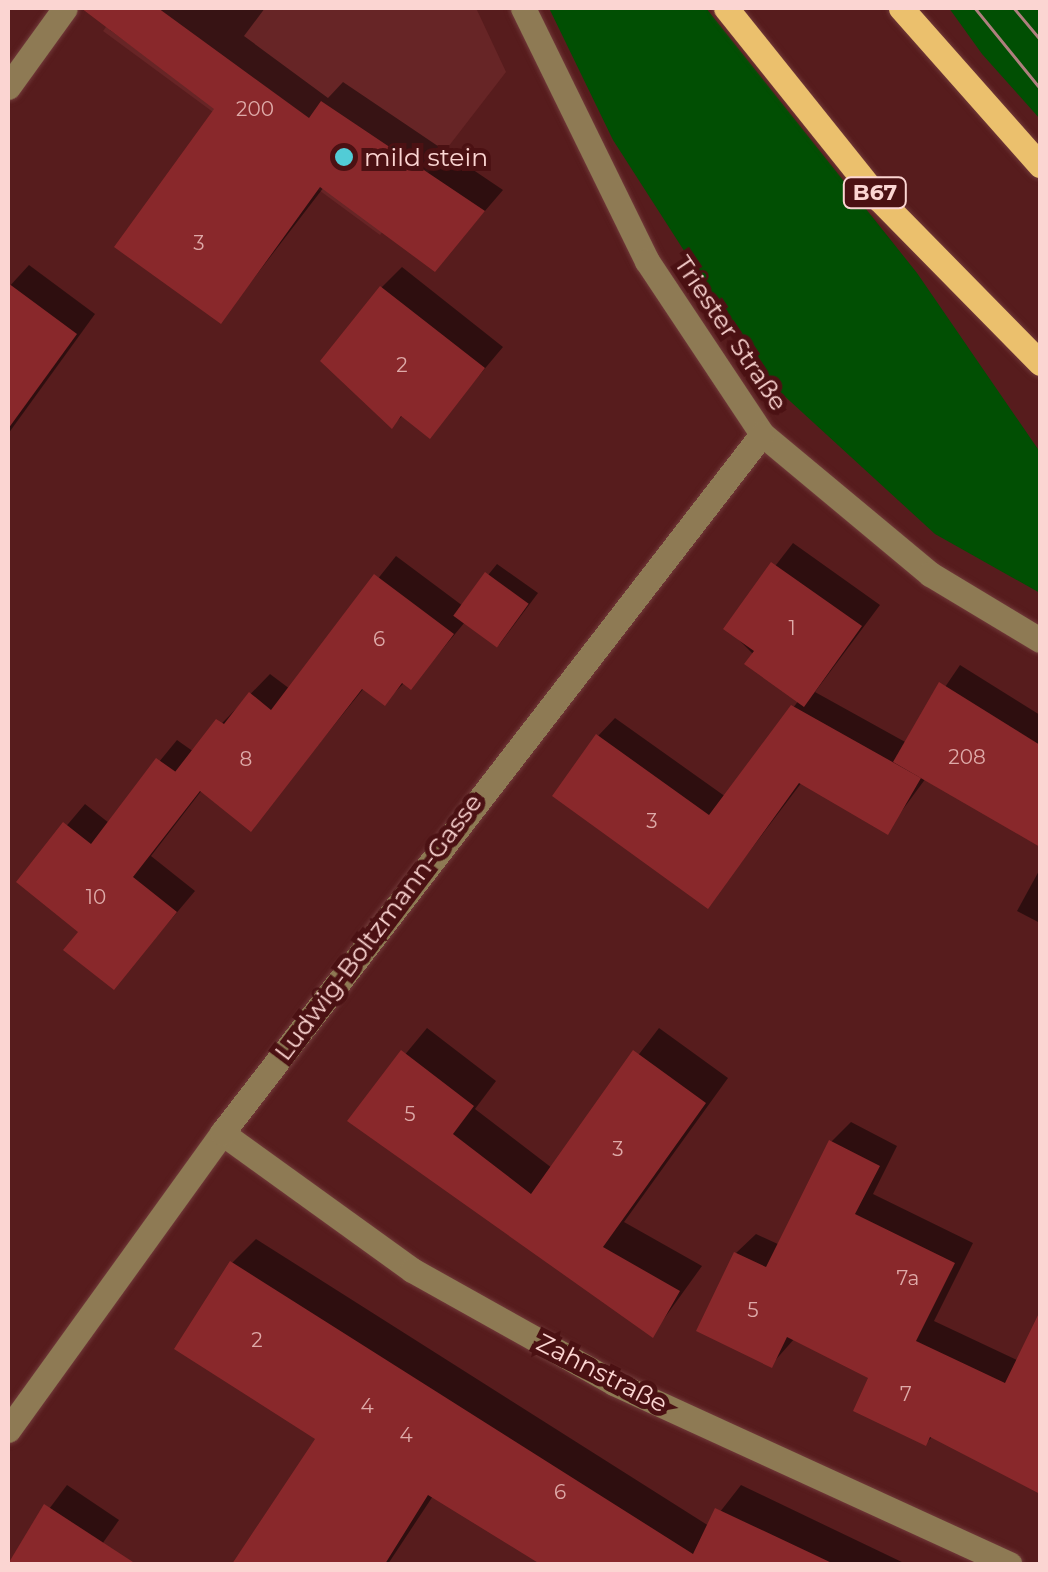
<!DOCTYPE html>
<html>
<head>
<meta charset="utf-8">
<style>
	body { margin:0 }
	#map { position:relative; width:1048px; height:1572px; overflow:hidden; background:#571c1d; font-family:Montserrat,sans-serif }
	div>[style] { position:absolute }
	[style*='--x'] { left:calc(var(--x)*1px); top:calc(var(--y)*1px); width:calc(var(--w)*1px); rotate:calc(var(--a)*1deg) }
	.built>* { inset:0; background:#672526 }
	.green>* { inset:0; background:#014f03 }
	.shadow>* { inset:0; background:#0007 }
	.building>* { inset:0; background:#89282b; transform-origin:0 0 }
	.roads { filter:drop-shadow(0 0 2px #713a3a) drop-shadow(0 0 2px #713a3a) }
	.minor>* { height:25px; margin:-12.5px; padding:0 12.5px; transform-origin:12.5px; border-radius:12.5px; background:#8e7a54 }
	.major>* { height:25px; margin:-12.5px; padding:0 12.5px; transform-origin:12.5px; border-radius:12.5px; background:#ebc06d }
	.tram>* { height:2.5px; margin:-1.25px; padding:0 1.25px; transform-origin:1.25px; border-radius:1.25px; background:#af7f7e }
	.dots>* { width:28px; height:28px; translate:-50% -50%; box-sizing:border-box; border:5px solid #4b1113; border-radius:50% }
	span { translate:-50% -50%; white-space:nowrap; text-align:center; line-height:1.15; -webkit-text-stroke:10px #4b1113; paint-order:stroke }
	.number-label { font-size:20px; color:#deaaa8 }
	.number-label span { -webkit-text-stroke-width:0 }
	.shield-label span { padding:2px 8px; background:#4b1113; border:2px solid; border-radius:8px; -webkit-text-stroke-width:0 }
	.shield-label { font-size:22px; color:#fbd5d2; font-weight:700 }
	.poi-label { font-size:25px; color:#fbd5d2 }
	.left { translate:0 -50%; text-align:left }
	.street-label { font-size:25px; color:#fbd5d2 }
	.frame { position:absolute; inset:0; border:10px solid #fbd5d2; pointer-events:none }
</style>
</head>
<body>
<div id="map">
	<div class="built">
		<i style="clip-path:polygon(120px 8px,476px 8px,506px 72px,380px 235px,103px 31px)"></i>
	</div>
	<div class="green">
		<i style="clip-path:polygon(549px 8px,706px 8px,917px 273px,1040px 452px,1040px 593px,935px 534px,767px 380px,613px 140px)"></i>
		<i style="clip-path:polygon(949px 8px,1040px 8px,1040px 119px,982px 54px)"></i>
	</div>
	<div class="shadow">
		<i style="clip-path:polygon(126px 8px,265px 8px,244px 36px,328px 98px,343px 82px,503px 190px,435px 269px,324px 187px,221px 321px,218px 109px,110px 30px)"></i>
		<i style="clip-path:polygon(29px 265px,95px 314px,8px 434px,8px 288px)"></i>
		<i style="clip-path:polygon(402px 267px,503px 347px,429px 435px,403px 415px,392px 426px,382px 287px)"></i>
		<i style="clip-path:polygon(793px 543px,880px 605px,815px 692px,907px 743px,960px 665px,1040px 715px,1040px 845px,926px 778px,887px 831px,802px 782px,708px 906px,598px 736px,615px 718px,726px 797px,799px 700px,727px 628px)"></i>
		<i style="clip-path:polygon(396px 556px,463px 606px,497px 564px,538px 593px,499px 645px,465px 622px,411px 687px,405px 682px,384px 703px,364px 688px,251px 828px,202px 790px,151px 856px,195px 891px,114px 987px,82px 931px,19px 882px,85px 804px,109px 823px,177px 740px,194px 752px,270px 674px,290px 689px)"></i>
		<i style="clip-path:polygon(1040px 869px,1040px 923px,1017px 911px)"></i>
		<i style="clip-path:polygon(427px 1028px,496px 1081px,475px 1109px,552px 1168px,659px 1028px,728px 1078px,624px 1222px,702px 1266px,653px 1334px,350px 1121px)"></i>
		<i style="clip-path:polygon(851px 1122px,897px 1146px,873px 1194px,973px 1243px,934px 1321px,1019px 1361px,1040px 1317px,1040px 1492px,933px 1436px,926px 1443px,872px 1377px,795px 1338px,772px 1364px,736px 1253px,756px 1234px,780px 1245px,831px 1142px)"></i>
		<i style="clip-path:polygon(256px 1239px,709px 1526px,741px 1485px,906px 1564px,544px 1564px,433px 1496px,388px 1564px,235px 1564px,319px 1438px,232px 1263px)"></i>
		<i style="clip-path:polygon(67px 1485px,119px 1520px,88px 1564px,8px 1564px)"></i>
	</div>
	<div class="building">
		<i style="clip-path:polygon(81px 8px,158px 8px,309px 118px,321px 101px,485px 211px,435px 272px,320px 187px,221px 324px,114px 247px,214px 109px)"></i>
		<i style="clip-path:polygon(8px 283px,77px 334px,8px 429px)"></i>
		<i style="clip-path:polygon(380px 286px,485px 368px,430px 439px,401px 416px,392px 429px,320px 361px)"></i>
		<i style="clip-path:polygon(771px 562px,862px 626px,804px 707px,744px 664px,754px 651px,723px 629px)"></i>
		<i style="left:485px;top:572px;width:54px;height:54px;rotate:36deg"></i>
		<i style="clip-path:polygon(374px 574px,454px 634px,411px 690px,402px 683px,385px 706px,362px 689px,251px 832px,200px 791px,133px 877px,177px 912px,114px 990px,63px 950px,78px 932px,16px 882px,63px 822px,91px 844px,156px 758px,183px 777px,175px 772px,216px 719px,224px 724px,249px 692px,271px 710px)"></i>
		<i style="clip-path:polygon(939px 682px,1040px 745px,1040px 847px,893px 762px)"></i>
		<i style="clip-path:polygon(791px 705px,921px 778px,888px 835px,799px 783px,708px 909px,552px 796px,596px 734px,709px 815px)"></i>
		<i style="clip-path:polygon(401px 1050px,474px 1106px,453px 1134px,531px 1194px,633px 1050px,706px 1103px,603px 1247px,680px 1291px,653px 1338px,347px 1121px)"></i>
		<i style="clip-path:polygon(829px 1140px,880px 1166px,855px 1214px,955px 1263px,916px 1341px,1005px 1383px,1040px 1311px,1040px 1494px,930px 1437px,926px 1446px,853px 1411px,868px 1378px,787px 1337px,772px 1368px,696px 1331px,734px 1252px,766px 1267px)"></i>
		<i style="clip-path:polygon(230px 1261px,693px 1554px,715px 1508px,834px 1564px,540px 1564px,428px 1495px,385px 1564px,232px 1564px,315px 1439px,174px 1349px)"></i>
		<i style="clip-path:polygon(44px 1504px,136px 1564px,8px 1564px)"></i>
	</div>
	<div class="roads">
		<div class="minor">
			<i style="--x:523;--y:8;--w:282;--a:63.9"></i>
			<i style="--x:647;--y:261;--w:208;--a:56.4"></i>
			<i style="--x:762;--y:434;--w:219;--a:39.8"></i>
			<i style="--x:930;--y:574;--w:128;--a:31"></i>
			<i style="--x:8;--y:87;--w:97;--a:-54.2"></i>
			<i style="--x:222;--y:1133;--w:234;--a:35.8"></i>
			<i style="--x:412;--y:1270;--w:231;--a:29.2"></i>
			<i style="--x:614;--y:1383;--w:435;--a:24.6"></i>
			<i style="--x:8;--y:1430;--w:366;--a:-54.2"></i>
			<i style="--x:222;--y:1133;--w:883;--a:-52.31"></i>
		</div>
		<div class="major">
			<i style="--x:726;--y:8;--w:245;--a:51.3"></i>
			<i style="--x:879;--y:199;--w:230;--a:45.5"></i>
			<i style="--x:901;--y:8;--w:210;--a:48.5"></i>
		</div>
	</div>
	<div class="tram">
		<i style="--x:975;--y:8;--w:103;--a:50.9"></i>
		<i style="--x:1014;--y:8;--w:40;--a:50"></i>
	</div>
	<div class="dots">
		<i style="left:344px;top:157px;background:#52ccd6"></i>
	</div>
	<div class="number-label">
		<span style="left:255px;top:109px">200</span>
		<span style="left:199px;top:243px">3</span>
		<span style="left:402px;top:365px">2</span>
		<span style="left:792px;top:628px">1</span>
		<span style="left:379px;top:639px">6</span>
		<span style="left:967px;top:757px">208</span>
		<span style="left:246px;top:759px">8</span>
		<span style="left:652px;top:821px">3</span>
		<span style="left:96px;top:897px">10</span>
		<span style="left:410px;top:1114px">5</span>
		<span style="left:618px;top:1149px">3</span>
		<span style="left:908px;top:1278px">7a</span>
		<span style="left:753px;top:1310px">5</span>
		<span style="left:257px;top:1340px">2</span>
		<span style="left:906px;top:1394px">7</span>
		<span style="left:367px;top:1406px">4</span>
		<span style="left:406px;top:1435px">4</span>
		<span style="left:560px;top:1492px">6</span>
	</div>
	<div class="shield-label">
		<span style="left:875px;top:193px">B67</span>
	</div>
	<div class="poi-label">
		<span class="left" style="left:364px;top:157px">mild stein</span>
	</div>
	<div class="street-label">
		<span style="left:731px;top:333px;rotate:56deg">Triester Straße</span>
		<span style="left:378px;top:927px;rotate:-53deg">Ludwig-Boltzmann-Gasse</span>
		<span style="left:602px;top:1373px;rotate:27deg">Zahnstraße</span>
	</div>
	<div class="frame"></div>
</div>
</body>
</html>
